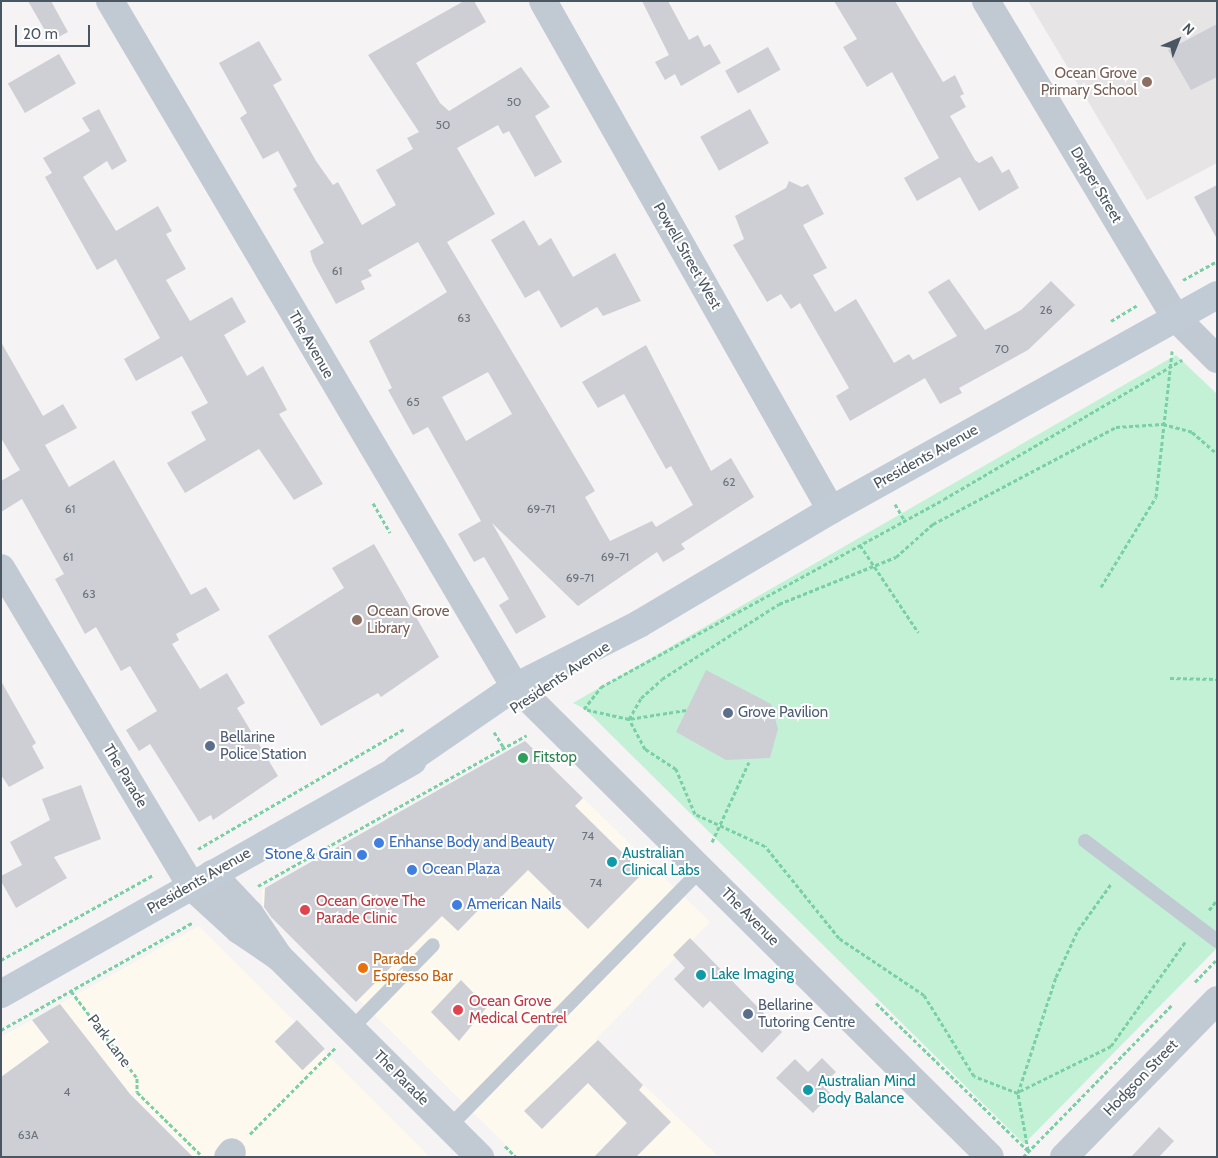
<!DOCTYPE html>
<html>
<head>
<meta charset="utf-8">
<style>
	body { margin:0 }
	#map { position:relative; width:1218px; height:1158px; overflow:hidden; background:#f5f3f3; font-family:Cabin,sans-serif }
	div>[style] { position:absolute }
	[style*='--x'] { left:calc(var(--x)*1px); top:calc(var(--y)*1px); width:calc(var(--w)*1px); rotate:calc(var(--a)*1deg) }
	.commercial>* { inset:0; background:#fdf9ef }
	.education>* { inset:0; background:#e6e4e5 }
	.green>* { inset:0; background:#c3f1d5 }
	.building>* { inset:0; background:#cdcfd5; transform-origin:0 0 }
	.path>* { height:3px; margin-top:-1.5px; transform-origin:0; background:repeating-linear-gradient(90deg,#7ad0a6 0 4px,transparent 0 6.5px) }
	.lane>* { height:14px; margin:-7px; padding:0 7px; transform-origin:7px; border-radius:7px; background:#c1cad2 }
	.street>* { height:28px; margin:-14px; padding:0 14px; transform-origin:14px; border-radius:14px; background:#c1cad2 }
	.secondary>* { height:28px; margin:-14px; padding:0 14px; transform-origin:14px; border-radius:14px; background:#c1cbd6 }
	.dots>* { width:14px; height:14px; translate:-50% -50%; box-sizing:border-box; border:2px solid #fff; border-radius:50% }
	span { translate:-50% -50%; white-space:nowrap; text-align:center; line-height:1.15; -webkit-text-stroke:4px #fff; paint-order:stroke }
	.number-label { font-size:12px; color:#6b747e }
	.number-label span { -webkit-text-stroke-width:0 }
	.education-label { font-size:15px; color:#785e54 }
	.right { translate:-100% -50%; text-align:right }
	.left { translate:0 -50%; text-align:left }
	.street-label { font-size:15px; color:#4a5661 }
	.service-label { font-size:15px; color:#4e5e75 }
	.leisure-label { font-size:15px; color:#27864d }
	.shop-label { font-size:15px; color:#366cbe }
	.culture-label { font-size:15px; color:#0d838f }
	.health-label { font-size:15px; color:#be3a42 }
	.food-label { font-size:15px; color:#c56008 }
	.frame { position:absolute; inset:0; border:2px solid #4a5661; pointer-events:none }
	.north { position:absolute; left:1153px; top:15px; width:50px; height:50px; -webkit-text-stroke:4px #fff; paint-order:stroke; rotate:44deg; font-size:14px; font-weight:700; line-height:20px; text-align:center; color:#4a5661 }
	.north::after { content:''; display:block; margin:auto; width:18px; height:22px; background:#4a5661; clip-path:polygon(50% 0,100% 100%,50% 72%,0 100%) }
	.scale { position:absolute; left:15px; top:25px; width:75px; height:22px; box-sizing:border-box; border:2px solid #4a5661; border-top:0; padding-left:6px; font-size:15px; line-height:18px; white-space:nowrap; color:#4a5661; -webkit-text-stroke:4px #fff; paint-order:stroke }
</style>
</head>
<body>
<div id="map">
	<div class="commercial">
		<i style="clip-path:polygon(529px 745px,710px 922px,596px 1039px,719px 1157px,518px 1157px,262px 904px,262px 890px)"></i>
		<i style="clip-path:polygon(199px 926px,430px 1157px,1px 1157px,1px 1037px)"></i>
	</div>
	<div class="education">
		<i style="clip-path:polygon(1028px 1px,1217px 1px,1217px 163px,1147px 200px)"></i>
	</div>
	<div class="green">
		<i style="clip-path:polygon(1176px 355px,1217px 394px,1217px 948px,1024px 1144px,585px 709px,573px 703px)"></i>
	</div>
	<div class="building">
		<i style="clip-path:polygon(28px 1px,51px 1px,68px 32px,51px 41px)"></i>
		<i style="clip-path:polygon(evenodd,464px 1px,474px 1px,486px 22px,416px 63px,440px 103px,449px 111px,521px 67px,550px 107px,535px 116px,562px 162px,535px 177px,509px 131px,503px 134px,498px 125px,457px 148px,495px 214px,447px 242px,595px 491px,585px 497px,599px 522px,610px 541px,652px 521px,656px 527px,693px 505px,671px 466px,666px 469px,624px 394px,598px 408px,582px 382px,646px 345px,711px 471px,731px 458px,754px 497px,681px 544px,685px 549px,663px 562px,657px 552px,578px 606px,492px 523px,546px 617px,516px 634px,499px 605px,509px 599px,484px 557px,474px 562px,458px 534px,481px 521px,428px 427px,413px 435px,388px 390px,392px 388px,369px 341px,447px 292px,418px 242px,368px 270px,372px 276px,361px 281px,365px 289px,336px 304px,313px 262px,310px 251px,324px 243px,293px 189px,297px 186px,278px 151px,263px 159px,240px 118px,247px 113px,219px 63px,259px 41px,282px 80px,273px 85px,316px 161px,333px 185px,338px 182px,362px 225px,396px 205px,376px 170px,413px 149px,407px 138px,419px 132px,368px 55px,464px 1px,488px 372px,512px 414px,466px 441px,442px 397px,488px 372px)"></i>
		<i style="clip-path:polygon(642px 1px,668px 1px,689px 40px,698px 35px,704px 47px,710px 44px,721px 63px,681px 86px,675px 74px,665px 80px,655px 62px,669px 55px)"></i>
		<i style="clip-path:polygon(834px 1px,895px 1px,943px 82px,955px 75px,964px 94px,960px 96px,966px 107px,950px 116px,975px 160px,979px 163px,992px 156px,1002px 173px,1009px 169px,1019px 188px,979px 211px,960px 177px,917px 201px,904px 178px,939px 158px,892px 72px,867px 87px,843px 47px,857px 39px)"></i>
		<i style="clip-path:polygon(1217px 24px,1217px 77px,1191px 90px,1168px 50px)"></i>
		<i style="left:768px;top:47px;width:26px;height:49px;rotate:61deg"></i>
		<i style="left:59px;top:54px;width:34px;height:59px;rotate:60deg"></i>
		<i style="clip-path:polygon(99px 109px,127px 161px,112px 170px,107px 161px,83px 177px,116px 231px,158px 206px,172px 231px,166px 234px,186px 269px,166px 280px,190px 321px,232px 297px,246px 322px,224px 335px,247px 376px,263px 366px,287px 410px,279px 414px,323px 484px,294px 500px,259px 449px,185px 493px,167px 463px,206px 440px,191px 412px,208px 403px,182px 356px,136px 381px,124px 359px,160px 338px,116px 259px,97px 270px,45px 177px,52px 173px,43px 158px,90px 131px,82px 118px)"></i>
		<i style="left:750px;top:109px;width:39px;height:57px;rotate:61deg"></i>
		<i style="clip-path:polygon(789px 181px,802px 187px,808px 184px,824px 214px,803px 225px,827px 268px,813px 275px,835px 312px,856px 299px,894px 363px,909px 354px,913px 360px,957px 336px,928px 292px,949px 279px,985px 330px,1021px 310px,1051px 281px,1075px 305px,1028px 350px,959px 388px,962px 393px,940px 404px,925px 378px,850px 421px,836px 396px,849px 388px,800px 303px,791px 309px,781px 294px,767px 302px,733px 245px,744px 239px,735px 216px,786px 188px)"></i>
		<i style="clip-path:polygon(1217px 185px,1217px 239px,1194px 197px)"></i>
		<i style="clip-path:polygon(524px 220px,539px 246px,551px 238px,573px 277px,615px 253px,641px 301px,603px 316px,597px 307px,561px 328px,539px 290px,525px 298px,491px 240px)"></i>
		<i style="clip-path:polygon(1px 342px,43px 416px,63px 404px,77px 428px,45px 445px,69px 487px,114px 460px,191px 595px,206px 587px,220px 610px,176px 634px,179px 640px,172px 644px,200px 689px,227px 673px,245px 703px,237px 708px,278px 776px,213px 820px,211px 815px,199px 822px,150px 744px,139px 751px,126px 730px,157px 711px,130px 666px,121px 671px,96px 627px,85px 634px,55px 579px,64px 574px,22px 499px,1px 512px,1px 481px,20px 470px,1px 438px)"></i>
		<i style="clip-path:polygon(374px 544px,439px 657px,381px 697px,378px 693px,321px 726px,268px 636px,344px 588px,332px 568px)"></i>
		<i style="clip-path:polygon(706px 670px,771px 704px,778px 729px,770px 758px,726px 760px,676px 732px)"></i>
		<i style="clip-path:polygon(1px 681px,36px 743px,32px 746px,44px 768px,9px 787px,1px 775px)"></i>
		<i style="clip-path:polygon(525px 741px,583px 798px,575px 806px,643px 873px,588px 929px,528px 870px,496px 902px,491px 897px,458px 931px,442px 916px,356px 1002px,271px 917px,264px 907px,265px 888px)"></i>
		<i style="clip-path:polygon(81px 785px,101px 839px,54px 857px,67px 878px,16px 908px,1px 881px,1px 876px,22px 865px,10px 842px,50px 820px,42px 799px)"></i>
		<i style="clip-path:polygon(690px 938px,782px 1032px,762px 1053px,710px 1001px,703px 1008px,674px 979px,685px 968px,673px 955px)"></i>
		<i style="clip-path:polygon(461px 980px,487px 1007px,459px 1041px,431px 1012px)"></i>
		<i style="clip-path:polygon(60px 1004px,130px 1094px,193px 1157px,1px 1157px,1px 1077px,49px 1042px,32px 1020px)"></i>
		<i style="left:297px;top:1020px;width:40px;height:31px;rotate:46deg"></i>
		<i style="clip-path:polygon(598px 1040px,643px 1085px,639px 1090px,671px 1122px,636px 1157px,594px 1157px,627px 1123px,588px 1083px,542px 1129px,524px 1111px)"></i>
		<i style="clip-path:polygon(822px 1058px,836px 1072px,822px 1085px,831px 1094px,813px 1113px,776px 1078px,795px 1059px,808px 1072px)"></i>
		<i style="clip-path:polygon(1159px 1127px,1174px 1141px,1159px 1157px,1131px 1157px)"></i>
	</div>
	<div class="path">
		<i style="--x:1183;--y:280;--w:39;--a:-29"></i>
		<i style="--x:1111;--y:321;--w:31;--a:-31"></i>
		<i style="--x:373;--y:503;--w:34;--a:60"></i>
		<i style="--x:895;--y:504;--w:20;--a:60"></i>
		<i style="--x:860;--y:545;--w:105;--a:56.3"></i>
		<i style="--x:1101;--y:587;--w:105;--a:-58.6"></i>
		<i style="--x:1156;--y:497;--w:147;--a:-83.7"></i>
		<i style="--x:1170;--y:678;--w:47;--a:1.2"></i>
		<i style="--x:686;--y:710;--w:58;--a:171"></i>
		<i style="--x:629;--y:719;--w:46;--a:-167.5"></i>
		<i style="--x:584;--y:709;--w:28;--a:-52"></i>
		<i style="--x:601;--y:687;--w:391;--a:-28.7"></i>
		<i style="--x:944;--y:499;--w:276;--a:-30.3"></i>
		<i style="--x:494;--y:732;--w:19;--a:58"></i>
		<i style="--x:712;--y:842;--w:88;--a:-65.2"></i>
		<i style="--x:198;--y:849;--w:238;--a:-30.2"></i>
		<i style="--x:258;--y:886;--w:308;--a:-29.3"></i>
		<i style="--x:1209;--y:910;--w:13;--a:-51"></i>
		<i style="--x:1;--y:960;--w:174;--a:-29.2"></i>
		<i style="--x:1195;--y:982;--w:32;--a:-46"></i>
		<i style="--x:71;--y:991;--w:109;--a:52.8"></i>
		<i style="--x:137;--y:1078;--w:14;--a:90"></i>
		<i style="--x:137;--y:1092;--w:91;--a:44.6"></i>
		<i style="--x:876;--y:1003;--w:212;--a:44.2"></i>
		<i style="--x:1;--y:1030;--w:219;--a:-29.3"></i>
		<i style="--x:1020;--y:1091;--w:102;--a:-26.3"></i>
		<i style="--x:1111;--y:1046;--w:129;--a:-54.5"></i>
		<i style="--x:1018;--y:1093;--w:47;--a:-158.9"></i>
		<i style="--x:974;--y:1076;--w:95;--a:-121.7"></i>
		<i style="--x:924;--y:995;--w:102;--a:-146.2"></i>
		<i style="--x:839;--y:938;--w:118;--a:-128.8"></i>
		<i style="--x:765;--y:846;--w:77;--a:-155.4"></i>
		<i style="--x:695;--y:814;--w:49;--a:-112.9"></i>
		<i style="--x:676;--y:769;--w:37;--a:-147"></i>
		<i style="--x:645;--y:749;--w:34;--a:-118"></i>
		<i style="--x:629;--y:719;--w:24;--a:-60"></i>
		<i style="--x:641;--y:698;--w:28;--a:-42"></i>
		<i style="--x:662;--y:679;--w:139;--a:-32.7"></i>
		<i style="--x:779;--y:604;--w:126;--a:-21.9"></i>
		<i style="--x:896;--y:557;--w:50;--a:-41.7"></i>
		<i style="--x:933;--y:524;--w:207;--a:-27.9"></i>
		<i style="--x:1116;--y:427;--w:47;--a:-3.7"></i>
		<i style="--x:1163;--y:424;--w:30;--a:15"></i>
		<i style="--x:1192;--y:432;--w:33;--a:41"></i>
		<i style="--x:250;--y:1134;--w:121;--a:-45.3"></i>
		<i style="--x:505;--y:1146;--w:16;--a:45"></i>
		<i style="--x:1028;--y:1150;--w:58;--a:-100"></i>
		<i style="--x:1018;--y:1093;--w:122;--a:-71.9"></i>
		<i style="--x:1056;--y:977;--w:52;--a:-64.9"></i>
		<i style="--x:1078;--y:930;--w:57;--a:-54.3"></i>
		<i style="--x:1023;--y:1157;--w:214;--a:-45.6"></i>
	</div>
	<div class="lane">
		<i style="--x:1085;--y:841;--w:166;--a:37.1"></i>
		<i style="--x:351;--y:1029;--w:117;--a:-45.7"></i>
		<i style="--x:449;--y:1127;--w:361;--a:-45.6"></i>
	</div>
	<div class="street">
		<i style="--x:110;--y:1;--w:797;--a:59.44"></i>
		<i style="--x:543;--y:1;--w:585;--a:60.5"></i>
		<i style="--x:986;--y:1;--w:370;--a:59.1"></i>
		<i style="--x:1176;--y:318;--w:58;--a:45"></i>
		<i style="--x:1;--y:568;--w:370;--a:59.1"></i>
		<i style="--x:191;--y:886;--w:65;--a:42.5"></i>
		<i style="--x:239;--y:930;--w:48;--a:34"></i>
		<i style="--x:530;--y:700;--w:648;--a:44.81"></i>
		<i style="--x:212;--y:874;--w:55;--a:46.5"></i>
		<i style="--x:250;--y:914;--w:52;--a:56"></i>
		<i style="--x:279;--y:957;--w:284;--a:44.9"></i>
		<i style="--x:228;--y:1157;--w:6;--a:-51"></i>
		<i style="--x:1064;--y:1157;--w:219;--a:-45.7"></i>
	</div>
	<div class="secondary">
		<i style="--x:397;--y:768;--w:143;--a:-34.5"></i>
		<i style="--x:515;--y:687;--w:139;--a:-26.9"></i>
		<i style="--x:639;--y:624;--w:223;--a:-30.7"></i>
		<i style="--x:831;--y:510;--w:442;--a:-29.1"></i>
		<i style="--x:1;--y:994;--w:473;--a:-29.5"></i>
	</div>
	<div class="dots">
		<i style="left:1147px;top:82px;background:#8d6e63"></i>
		<i style="left:357px;top:620px;background:#8d6e63"></i>
		<i style="left:728px;top:713px;background:#5c6f8a"></i>
		<i style="left:210px;top:746px;background:#5c6f8a"></i>
		<i style="left:523px;top:758px;background:#2e9e5b"></i>
		<i style="left:379px;top:843px;background:#3f7fe0"></i>
		<i style="left:362px;top:855px;background:#3f7fe0"></i>
		<i style="left:612px;top:862px;background:#0f9aa8"></i>
		<i style="left:412px;top:870px;background:#3f7fe0"></i>
		<i style="left:457px;top:905px;background:#3f7fe0"></i>
		<i style="left:305px;top:910px;background:#e0444e"></i>
		<i style="left:363px;top:968px;background:#e8710a"></i>
		<i style="left:701px;top:975px;background:#0f9aa8"></i>
		<i style="left:458px;top:1010px;background:#e0444e"></i>
		<i style="left:748px;top:1014px;background:#5c6f8a"></i>
		<i style="left:808px;top:1090px;background:#0f9aa8"></i>
	</div>
	<div class="number-label">
		<span style="left:514px;top:102px">50</span>
		<span style="left:443px;top:125px">50</span>
		<span style="left:337px;top:271px">61</span>
		<span style="left:1046px;top:310px">26</span>
		<span style="left:464px;top:318px">63</span>
		<span style="left:1002px;top:349px">70</span>
		<span style="left:413px;top:402px">65</span>
		<span style="left:729px;top:482px">62</span>
		<span style="left:70px;top:509px">61</span>
		<span style="left:541px;top:509px">69-71</span>
		<span style="left:68px;top:557px">61</span>
		<span style="left:615px;top:557px">69-71</span>
		<span style="left:580px;top:578px">69-71</span>
		<span style="left:89px;top:594px">63</span>
		<span style="left:588px;top:836px">74</span>
		<span style="left:596px;top:883px">74</span>
		<span style="left:67px;top:1092px">4</span>
		<span style="left:28px;top:1135px">63A</span>
	</div>
	<div class="education-label">
		<span class="right" style="left:1137px;top:82px">Ocean Grove<br>Primary School</span>
		<span class="left" style="left:367px;top:620px">Ocean Grove<br>Library</span>
	</div>
	<div class="street-label">
		<span style="left:1096px;top:185px;rotate:59deg">Draper Street</span>
		<span style="left:687px;top:256px;rotate:60deg">Powell Street West</span>
		<span style="left:311px;top:345px;rotate:60deg">The Avenue</span>
		<span style="left:926px;top:457px;rotate:-29deg">Presidents Avenue</span>
		<span style="left:560px;top:678px;rotate:-34deg">Presidents Avenue</span>
		<span style="left:125px;top:776px;rotate:59deg">The Parade</span>
		<span style="left:199px;top:881px;rotate:-30deg">Presidents Avenue</span>
		<span style="left:750px;top:917px;rotate:45deg">The Avenue</span>
		<span style="left:109px;top:1041px;rotate:53deg">Park Lane</span>
		<span style="left:401px;top:1078px;rotate:45deg">The Parade</span>
		<span style="left:1141px;top:1078px;rotate:-46deg">Hodgson Street</span>
	</div>
	<div class="service-label">
		<span class="left" style="left:738px;top:713px">Grove Pavilion</span>
		<span class="left" style="left:220px;top:746px">Bellarine<br>Police Station</span>
		<span class="left" style="left:758px;top:1014px">Bellarine<br>Tutoring Centre</span>
	</div>
	<div class="leisure-label">
		<span class="left" style="left:533px;top:758px">Fitstop</span>
	</div>
	<div class="shop-label">
		<span class="left" style="left:389px;top:843px">Enhanse Body and Beauty</span>
		<span class="right" style="left:352px;top:855px">Stone &amp; Grain</span>
		<span class="left" style="left:422px;top:870px">Ocean Plaza</span>
		<span class="left" style="left:467px;top:905px">American Nails</span>
	</div>
	<div class="culture-label">
		<span class="left" style="left:622px;top:862px">Australian<br>Clinical Labs</span>
		<span class="left" style="left:711px;top:975px">Lake Imaging</span>
		<span class="left" style="left:818px;top:1090px">Australian Mind<br>Body Balance</span>
	</div>
	<div class="health-label">
		<span class="left" style="left:316px;top:910px">Ocean Grove The<br>Parade Clinic</span>
		<span class="left" style="left:469px;top:1010px">Ocean Grove<br>Medical Centrel</span>
	</div>
	<div class="food-label">
		<span class="left" style="left:373px;top:968px">Parade<br>Espresso Bar</span>
	</div>
	<div class="frame"></div>
	<div class="north">N</div>
	<div class="scale">20 m</div>
</div>
</body>
</html>
